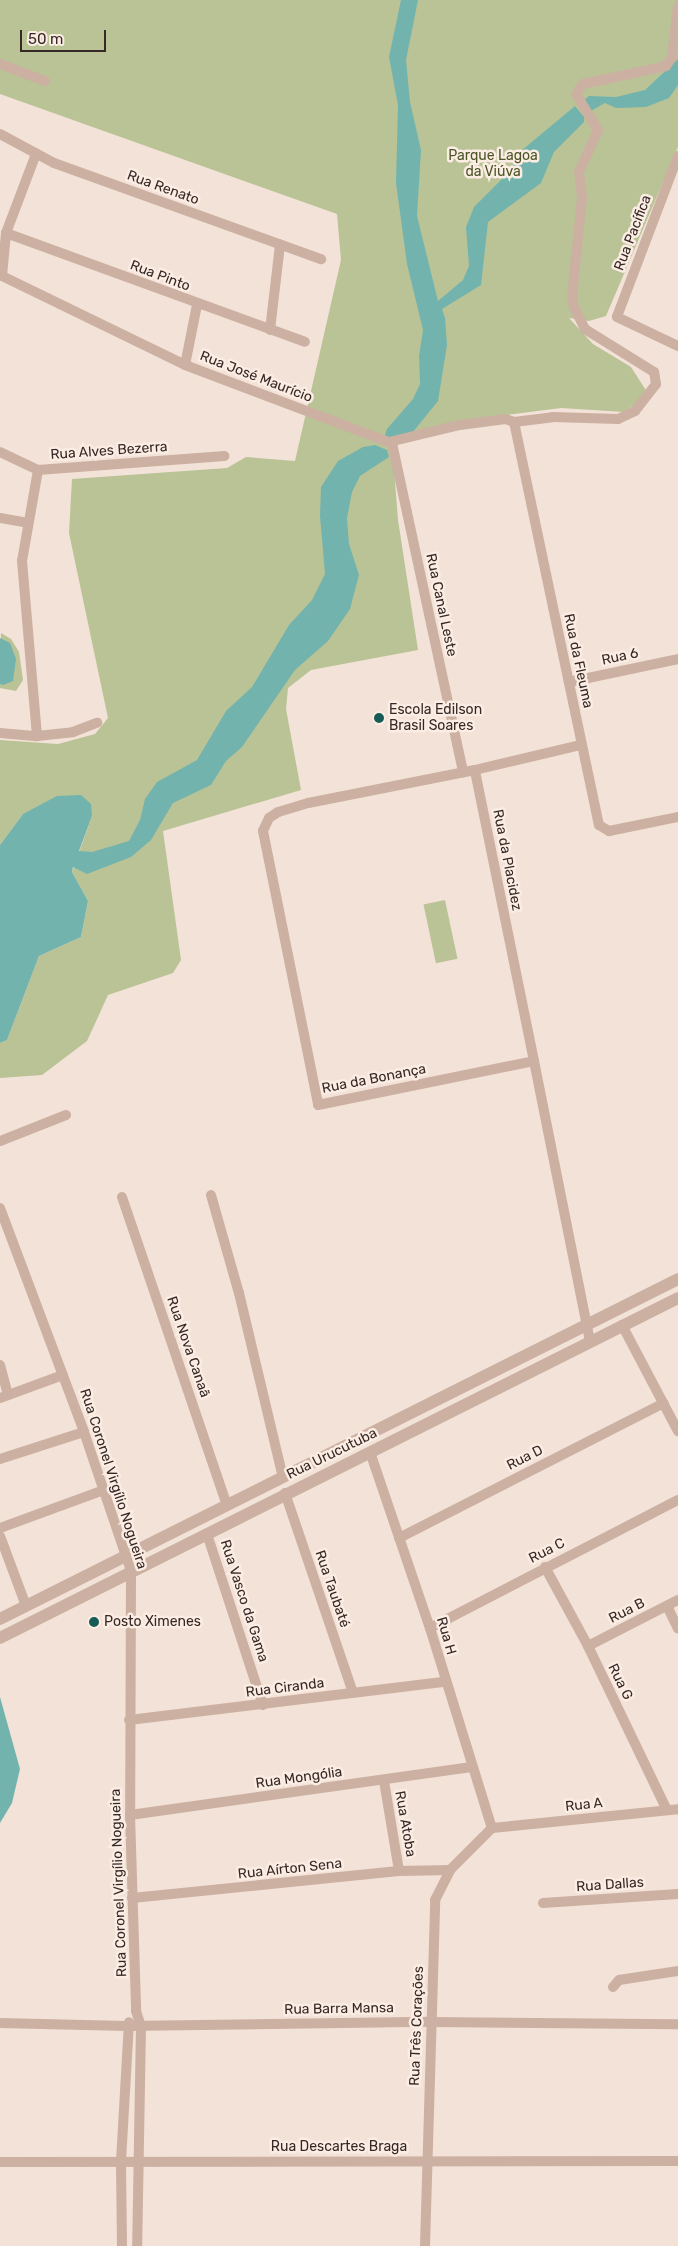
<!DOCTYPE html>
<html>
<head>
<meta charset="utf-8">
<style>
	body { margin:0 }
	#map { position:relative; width:678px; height:2246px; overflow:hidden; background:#f3e2d7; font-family:Rubik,sans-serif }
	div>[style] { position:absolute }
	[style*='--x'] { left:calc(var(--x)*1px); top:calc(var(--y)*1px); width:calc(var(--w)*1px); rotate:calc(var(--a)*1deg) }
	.green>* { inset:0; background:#b9c396; transform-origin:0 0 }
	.water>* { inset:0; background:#73b3ae }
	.minor>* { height:10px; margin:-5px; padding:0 5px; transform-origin:5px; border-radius:5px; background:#ccb0a2 }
	.tertiary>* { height:12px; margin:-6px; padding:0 6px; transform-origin:6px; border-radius:6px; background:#ccb0a2 }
	.dots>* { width:14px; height:14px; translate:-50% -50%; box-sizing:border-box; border:2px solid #fbede3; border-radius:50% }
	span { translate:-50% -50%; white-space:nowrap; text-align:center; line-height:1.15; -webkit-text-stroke:5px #fbede3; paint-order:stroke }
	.park-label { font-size:14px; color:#4b5627 }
	.street-label { font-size:14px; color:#362825 }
	.poi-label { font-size:14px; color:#362825 }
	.left { translate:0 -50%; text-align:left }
	.scale { position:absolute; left:20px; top:30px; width:86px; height:22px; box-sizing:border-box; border:2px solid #362825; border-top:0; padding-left:6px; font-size:15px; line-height:18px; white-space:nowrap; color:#362825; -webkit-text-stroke:4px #fbede3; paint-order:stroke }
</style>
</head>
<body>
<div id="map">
	<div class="green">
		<i style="clip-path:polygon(0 0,678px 0,678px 147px,606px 316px,589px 321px,569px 318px,593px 344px,631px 367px,649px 395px,624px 412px,561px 408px,465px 420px,392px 444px,398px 520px,418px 650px,311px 670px,288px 688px,286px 709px,301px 790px,163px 831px,181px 960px,173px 973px,108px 995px,87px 1041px,42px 1075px,0 1078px,0 1043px,7px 1040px,39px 956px,81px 937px,88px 901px,72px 872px,92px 816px,23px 814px,0 845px,0 740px,58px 744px,95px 734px,108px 718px,69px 533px,72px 479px,227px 468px,246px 457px,295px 461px,341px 260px,337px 214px,0 94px)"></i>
		<i style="clip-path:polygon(1px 633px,11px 639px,19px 652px,23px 680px,16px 691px,0 688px)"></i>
		<i style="left:445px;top:900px;width:60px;height:22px;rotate:78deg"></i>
	</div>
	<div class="water">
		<i style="clip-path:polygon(401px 0,418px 0,406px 60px,410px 102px,421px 150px,417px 216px,438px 301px,463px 280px,469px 266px,466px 227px,474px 207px,511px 170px,521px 151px,575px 106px,584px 117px,584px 122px,554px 152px,541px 183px,488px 222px,481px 285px,442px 309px,445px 318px,447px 345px,438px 401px,408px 438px,384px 438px,387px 429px,413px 399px,420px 384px,419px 356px,423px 330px,407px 264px,396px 183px,398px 105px,389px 57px)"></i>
		<i style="clip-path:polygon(678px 59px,678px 85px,669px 98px,646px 107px,616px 108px,605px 103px,591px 111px,583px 101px,589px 96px,616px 97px,645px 90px)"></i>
		<i style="clip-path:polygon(375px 445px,387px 450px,389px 457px,360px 476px,352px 492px,347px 518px,349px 544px,359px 575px,350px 609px,328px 641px,295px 670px,242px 747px,226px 761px,211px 785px,173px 803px,151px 840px,131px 857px,87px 874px,73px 867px,72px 872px,88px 901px,81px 937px,39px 956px,7px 1040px,0 1043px,0 845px,23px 814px,57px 796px,81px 795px,91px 804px,92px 816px,79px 851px,92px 852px,129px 841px,140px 820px,145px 799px,157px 782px,197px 760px,226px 711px,252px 687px,289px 625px,312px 600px,325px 574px,320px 516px,321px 487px,338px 461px,363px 447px)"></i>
		<i style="clip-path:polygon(0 638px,10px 643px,16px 659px,13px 681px,3px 685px,0 684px)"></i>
		<i style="clip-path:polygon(0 1697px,20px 1769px,12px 1803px,0 1823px)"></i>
	</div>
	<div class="minor">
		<i style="--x:0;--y:64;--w:48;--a:20.7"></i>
		<i style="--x:0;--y:134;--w:61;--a:28.2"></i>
		<i style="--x:54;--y:163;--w:284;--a:19.8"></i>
		<i style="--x:678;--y:156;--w:172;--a:110.8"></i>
		<i style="--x:617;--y:317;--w:68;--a:25.4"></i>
		<i style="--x:6;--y:233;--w:318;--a:20"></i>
		<i style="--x:0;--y:275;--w:206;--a:25.9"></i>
		<i style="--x:185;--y:365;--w:218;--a:20.7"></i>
		<i style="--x:389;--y:442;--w:73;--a:-13.5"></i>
		<i style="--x:460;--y:425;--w:46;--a:-7.4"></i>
		<i style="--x:506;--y:419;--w:9;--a:21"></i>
		<i style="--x:2;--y:276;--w:43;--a:-84.7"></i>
		<i style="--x:6;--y:233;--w:85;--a:-69.2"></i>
		<i style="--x:270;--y:330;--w:86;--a:-83.3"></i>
		<i style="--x:185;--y:365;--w:61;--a:-78.7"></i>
		<i style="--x:514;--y:422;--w:39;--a:-7"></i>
		<i style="--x:553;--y:417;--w:65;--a:1.8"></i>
		<i style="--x:618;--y:419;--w:19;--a:-25"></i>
		<i style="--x:635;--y:411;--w:34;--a:-52"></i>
		<i style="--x:656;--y:384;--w:12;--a:-99"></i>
		<i style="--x:654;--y:372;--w:81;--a:-148.1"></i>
		<i style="--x:585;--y:329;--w:25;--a:-117"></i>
		<i style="--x:574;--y:307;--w:9;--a:-103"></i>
		<i style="--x:572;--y:298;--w:101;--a:-84.3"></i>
		<i style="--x:582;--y:197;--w:25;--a:-97"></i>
		<i style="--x:579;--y:172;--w:46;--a:-65.7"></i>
		<i style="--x:598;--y:130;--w:42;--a:-121.4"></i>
		<i style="--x:576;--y:94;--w:12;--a:-55"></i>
		<i style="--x:583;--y:84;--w:85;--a:-12.2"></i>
		<i style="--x:666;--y:66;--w:11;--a:-56"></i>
		<i style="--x:672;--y:57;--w:51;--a:-83.3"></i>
		<i style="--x:514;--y:422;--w:412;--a:78.1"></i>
		<i style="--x:599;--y:825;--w:12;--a:31"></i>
		<i style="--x:609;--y:831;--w:70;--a:-11.5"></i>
		<i style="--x:392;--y:443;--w:337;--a:77.8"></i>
		<i style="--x:0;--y:452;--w:42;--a:25.3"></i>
		<i style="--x:38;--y:470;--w:187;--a:-4.3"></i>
		<i style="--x:0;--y:518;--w:27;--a:10"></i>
		<i style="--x:569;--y:682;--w:111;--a:-11.9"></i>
		<i style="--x:0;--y:733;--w:37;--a:5"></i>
		<i style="--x:37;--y:736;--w:36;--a:-6"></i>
		<i style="--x:73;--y:732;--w:26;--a:-21"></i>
		<i style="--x:37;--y:736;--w:176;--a:-94.9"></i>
		<i style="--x:22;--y:561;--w:92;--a:-80"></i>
		<i style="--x:475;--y:770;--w:170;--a:168.8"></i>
		<i style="--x:308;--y:803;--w:31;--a:163"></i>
		<i style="--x:278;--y:812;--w:11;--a:146"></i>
		<i style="--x:269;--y:818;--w:14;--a:115"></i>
		<i style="--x:263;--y:831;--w:279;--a:78.6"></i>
		<i style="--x:318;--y:1105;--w:220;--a:-11.5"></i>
		<i style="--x:534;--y:1061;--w:287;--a:78.7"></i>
		<i style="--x:534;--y:1061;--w:297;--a:-101.5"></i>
		<i style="--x:475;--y:770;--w:109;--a:-13.3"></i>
		<i style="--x:0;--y:1141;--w:71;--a:-21.5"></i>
		<i style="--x:211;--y:1195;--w:102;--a:74.1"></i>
		<i style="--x:239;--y:1293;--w:190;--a:76.6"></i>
		<i style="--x:122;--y:1197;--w:326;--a:71.2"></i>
		<i style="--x:0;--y:1208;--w:239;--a:69.4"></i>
		<i style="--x:84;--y:1432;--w:147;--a:71.3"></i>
		<i style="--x:131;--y:1571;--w:244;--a:90.2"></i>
		<i style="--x:130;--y:1815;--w:196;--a:88.2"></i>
		<i style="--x:136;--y:2011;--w:16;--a:72"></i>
		<i style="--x:141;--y:2026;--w:220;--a:91"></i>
		<i style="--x:622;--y:1325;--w:120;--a:62.2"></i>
		<i style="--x:0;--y:1365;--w:31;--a:75"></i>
		<i style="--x:0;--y:1398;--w:67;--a:-20.1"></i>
		<i style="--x:370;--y:1452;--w:186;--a:71.2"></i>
		<i style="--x:430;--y:1628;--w:209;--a:72.8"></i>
		<i style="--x:0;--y:1459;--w:88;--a:-17.8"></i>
		<i style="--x:285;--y:1493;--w:211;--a:71.2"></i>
		<i style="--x:0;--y:1528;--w:111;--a:-20.1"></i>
		<i style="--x:207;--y:1534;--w:180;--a:71.9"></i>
		<i style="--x:0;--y:1536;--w:75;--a:69.6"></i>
		<i style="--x:399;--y:1538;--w:297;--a:-27"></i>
		<i style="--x:545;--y:1567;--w:90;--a:61.4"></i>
		<i style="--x:588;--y:1646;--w:182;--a:64.3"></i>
		<i style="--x:667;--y:1606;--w:25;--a:64"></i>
		<i style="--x:430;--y:1628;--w:279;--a:-27.3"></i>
		<i style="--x:588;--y:1646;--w:101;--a:-27.1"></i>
		<i style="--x:129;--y:1720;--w:318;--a:-6.9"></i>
		<i style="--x:384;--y:1781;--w:91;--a:80.5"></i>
		<i style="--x:130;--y:1815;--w:345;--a:-8"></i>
		<i style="--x:492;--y:1828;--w:187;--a:-5.8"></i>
		<i style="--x:132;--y:1898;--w:268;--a:-5.8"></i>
		<i style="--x:399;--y:1871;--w:51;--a:-1.1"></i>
		<i style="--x:543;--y:1903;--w:135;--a:-3.8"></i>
		<i style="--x:613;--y:1987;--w:9;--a:-49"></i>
		<i style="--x:619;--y:1980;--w:60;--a:-8.7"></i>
		<i style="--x:0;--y:2023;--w:127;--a:1.4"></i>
		<i style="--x:127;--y:2026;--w:303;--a:-0.8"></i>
		<i style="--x:430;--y:2022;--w:248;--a:0.5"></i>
		<i style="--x:0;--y:2162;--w:678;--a:-0.08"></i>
		<i style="--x:122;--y:2246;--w:85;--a:-90.7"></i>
		<i style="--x:121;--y:2161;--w:139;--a:-86.7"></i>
		<i style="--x:425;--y:2246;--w:346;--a:-88.3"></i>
		<i style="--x:435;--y:1900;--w:34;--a:-63"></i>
		<i style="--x:450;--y:1870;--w:59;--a:-45"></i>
	</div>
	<div class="tertiary">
		<i style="--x:0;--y:1619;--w:758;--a:-26.63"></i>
		<i style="--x:0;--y:1638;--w:758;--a:-26.63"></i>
	</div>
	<div class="dots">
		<i style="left:379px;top:718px;background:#175b57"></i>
		<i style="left:94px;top:1622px;background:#175b57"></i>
	</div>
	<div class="park-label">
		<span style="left:493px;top:164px">Parque Lagoa<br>da Viúva</span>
	</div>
	<div class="street-label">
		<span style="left:163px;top:188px;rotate:20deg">Rua Renato</span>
		<span style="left:633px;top:233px;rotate:-69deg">Rua Pacífica</span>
		<span style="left:160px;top:276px;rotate:21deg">Rua Pinto</span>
		<span style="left:256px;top:377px;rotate:21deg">Rua José Maurício</span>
		<span style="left:109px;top:451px;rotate:-4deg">Rua Alves Bezerra</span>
		<span style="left:441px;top:605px;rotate:78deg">Rua Canal Leste</span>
		<span style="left:620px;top:657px;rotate:-12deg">Rua 6</span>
		<span style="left:578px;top:661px;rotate:78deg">Rua da Fleuma</span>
		<span style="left:507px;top:860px;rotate:79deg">Rua da Placidez</span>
		<span style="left:374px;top:1079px;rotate:-11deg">Rua da Bonança</span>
		<span style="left:188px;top:1347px;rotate:71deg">Rua Nova Canaã</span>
		<span style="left:332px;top:1454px;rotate:-26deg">Rua Urucutuba</span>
		<span style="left:525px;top:1458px;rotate:-27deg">Rua D</span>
		<span style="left:113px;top:1479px;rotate:72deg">Rua Coronel Virgílio Nogueira</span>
		<span style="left:547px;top:1551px;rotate:-27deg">Rua C</span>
		<span style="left:332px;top:1589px;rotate:71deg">Rua Taubaté</span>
		<span style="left:244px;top:1601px;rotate:72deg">Rua Vasco da Gama</span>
		<span style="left:627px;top:1611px;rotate:-27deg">Rua B</span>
		<span style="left:446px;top:1636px;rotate:74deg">Rua H</span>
		<span style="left:620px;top:1682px;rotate:64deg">Rua G</span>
		<span style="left:285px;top:1688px;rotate:-7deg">Rua Ciranda</span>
		<span style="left:299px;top:1778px;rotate:-8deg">Rua Mongólia</span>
		<span style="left:584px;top:1805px;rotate:-6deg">Rua A</span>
		<span style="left:405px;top:1824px;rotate:80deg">Rua Atoba</span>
		<span style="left:290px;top:1869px;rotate:-6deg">Rua Aírton Sena</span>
		<span style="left:119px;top:1883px;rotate:-92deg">Rua Coronel Virgílio Nogueira</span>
		<span style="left:610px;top:1885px;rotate:-4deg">Rua Dallas</span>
		<span style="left:339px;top:2009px;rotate:-1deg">Rua Barra Mansa</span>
		<span style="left:417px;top:2026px;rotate:-88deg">Rua Três Corações</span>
		<span style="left:339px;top:2147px">Rua Descartes Braga</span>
	</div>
	<div class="poi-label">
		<span class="left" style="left:389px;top:718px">Escola Edilson<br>Brasil Soares</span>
		<span class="left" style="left:104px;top:1622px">Posto Ximenes</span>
	</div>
	<div class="scale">50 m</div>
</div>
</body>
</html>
